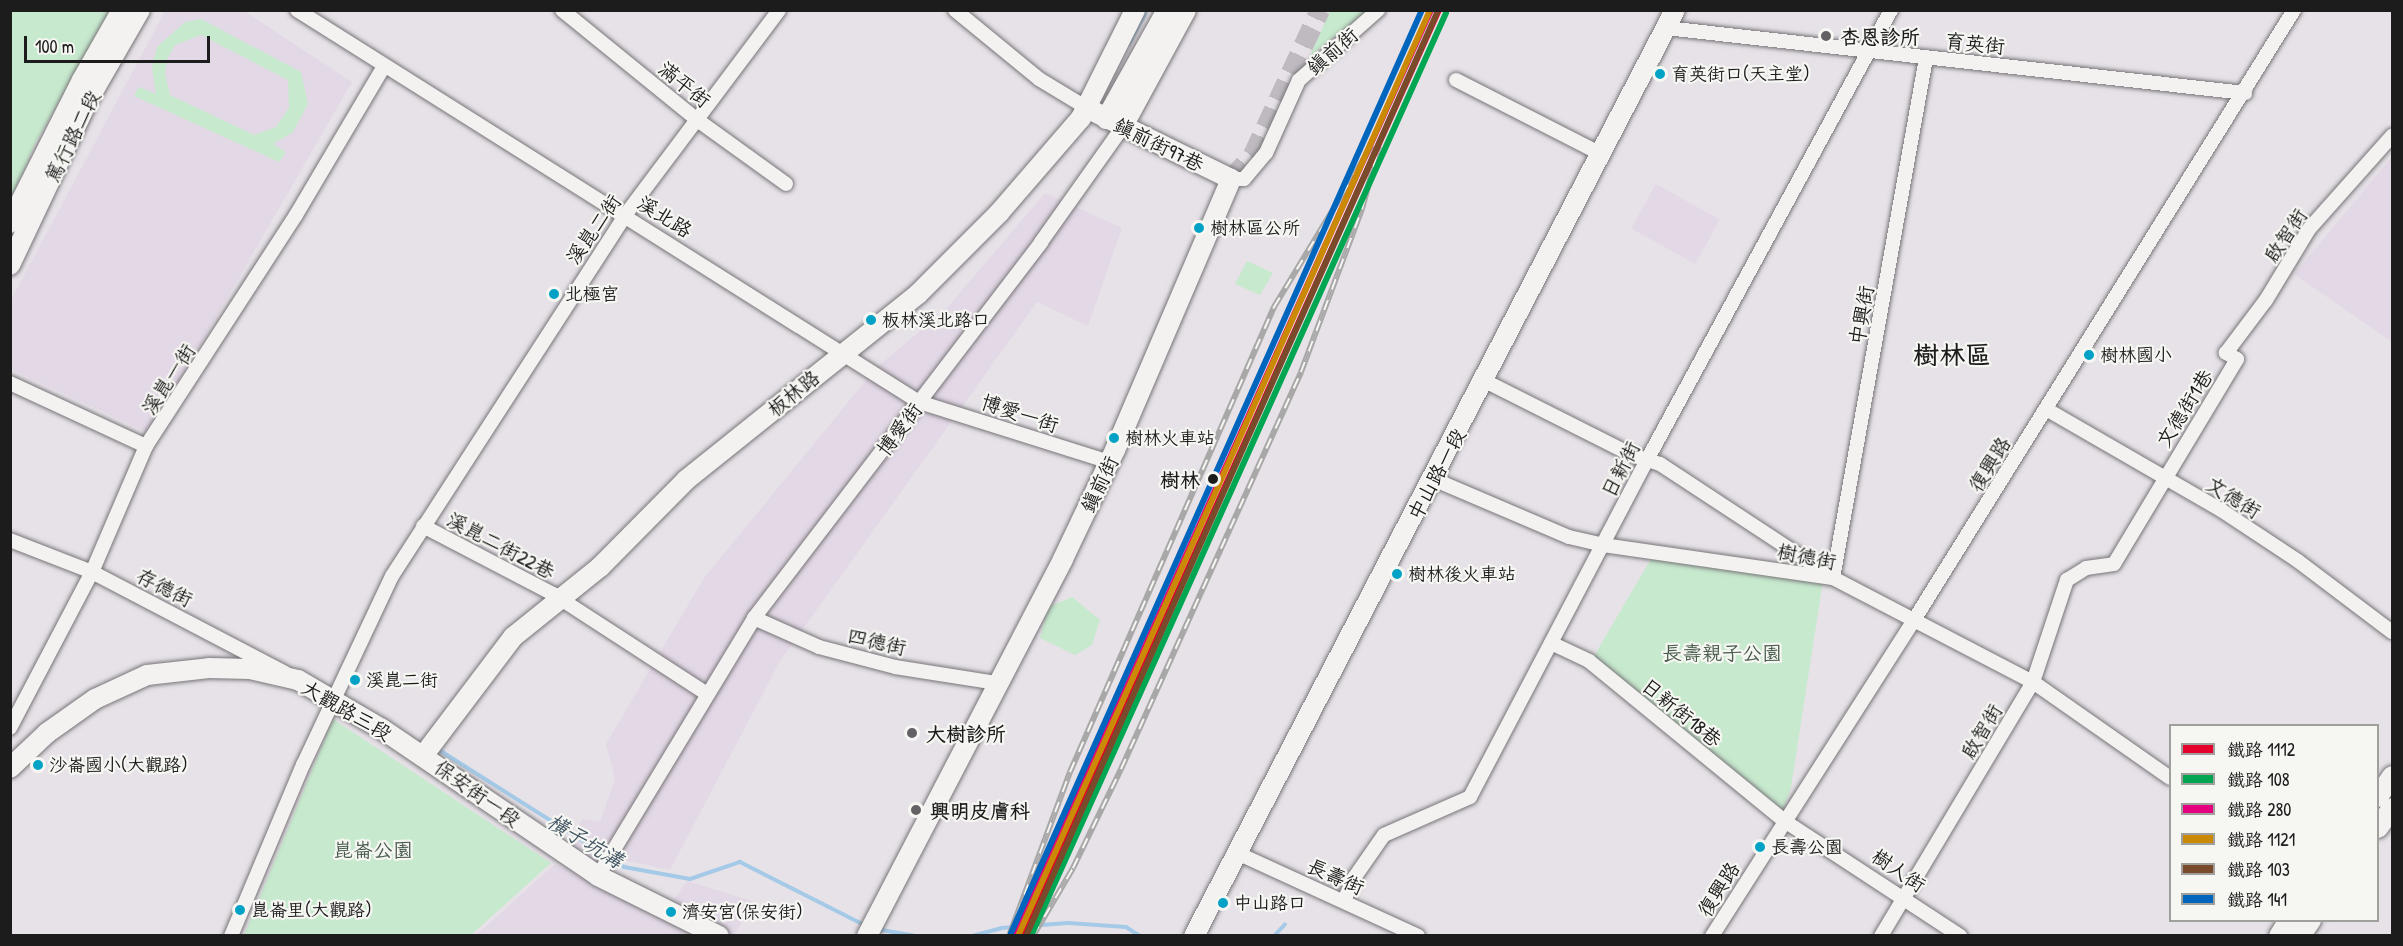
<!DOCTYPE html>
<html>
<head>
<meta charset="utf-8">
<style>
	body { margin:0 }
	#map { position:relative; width:2403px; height:946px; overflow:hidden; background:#e7e2e8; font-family:"Patrick Hand","LXGW WenKai TC",sans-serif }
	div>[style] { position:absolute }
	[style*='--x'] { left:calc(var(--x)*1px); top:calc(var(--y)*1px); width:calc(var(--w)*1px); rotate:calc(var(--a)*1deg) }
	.built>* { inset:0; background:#e3d8e6; transform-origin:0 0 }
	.green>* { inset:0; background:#c7e9ce }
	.stream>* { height:4px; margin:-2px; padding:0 2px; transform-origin:2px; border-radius:2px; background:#a5cae7 }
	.secondary-tunnel>* { height:20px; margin-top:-10px; transform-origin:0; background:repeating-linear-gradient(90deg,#bebabf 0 20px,transparent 0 30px) }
	.roads { filter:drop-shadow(0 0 2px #777578) drop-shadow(0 0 2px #777578) }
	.street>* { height:14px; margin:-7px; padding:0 7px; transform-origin:7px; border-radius:7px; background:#f3f2f1 }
	.secondary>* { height:20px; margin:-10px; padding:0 10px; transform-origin:10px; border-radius:10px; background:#f3f2f1 }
	.rail>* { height:6px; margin-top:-3px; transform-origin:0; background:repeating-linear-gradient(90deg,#f6f6f2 0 11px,#a9a8a8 0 22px); box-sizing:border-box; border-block:2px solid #a9a8a8 }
	.rail-1>* { height:6px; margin:-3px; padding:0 3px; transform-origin:3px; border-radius:3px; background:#e4002b }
	.rail-2>* { height:6px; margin:-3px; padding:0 3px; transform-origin:3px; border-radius:3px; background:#00a651 }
	.rail-3>* { height:6px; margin:-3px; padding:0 3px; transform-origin:3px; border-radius:3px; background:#e5007d }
	.rail-4>* { height:6px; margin:-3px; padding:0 3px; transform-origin:3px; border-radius:3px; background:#cb8a06 }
	.rail-5>* { height:6px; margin:-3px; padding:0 3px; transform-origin:3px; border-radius:3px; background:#7a4b2a }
	.rail-6>* { height:6px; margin:-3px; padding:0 3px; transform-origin:3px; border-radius:3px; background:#0065bd }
	.dots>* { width:16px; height:16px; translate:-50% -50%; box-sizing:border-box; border:3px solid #f6f6f2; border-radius:50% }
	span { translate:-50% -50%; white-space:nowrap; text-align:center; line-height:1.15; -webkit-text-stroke:4.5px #f6f6f2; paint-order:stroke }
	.bus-label { font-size:18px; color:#1c1c1c }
	.left { translate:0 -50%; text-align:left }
	.poi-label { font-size:20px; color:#1c1c1c; font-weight:700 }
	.street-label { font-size:20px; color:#1c1c1c }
	.stop-label { font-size:20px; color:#1c1c1c; font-weight:700 }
	.right { translate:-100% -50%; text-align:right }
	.park-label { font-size:20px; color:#475b4b }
	.water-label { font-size:21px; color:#425563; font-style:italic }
	.district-label { font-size:26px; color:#1c1c1c; font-weight:700 }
	.frame { position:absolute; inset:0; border:12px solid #1c1c1c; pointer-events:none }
	.legend { position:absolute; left:2169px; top:724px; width:210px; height:198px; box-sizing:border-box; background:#f6f6f2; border:2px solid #9f9f9c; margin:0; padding:8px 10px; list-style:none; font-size:18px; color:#1c1c1c }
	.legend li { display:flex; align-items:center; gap:12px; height:30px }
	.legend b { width:30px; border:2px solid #9f9f9c }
	.scale { position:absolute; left:24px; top:36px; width:186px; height:27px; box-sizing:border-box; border:3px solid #1c1c1c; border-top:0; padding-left:8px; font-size:18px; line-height:21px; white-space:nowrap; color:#1c1c1c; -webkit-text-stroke:4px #f6f6f2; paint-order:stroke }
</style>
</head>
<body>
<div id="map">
	<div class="built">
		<i style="clip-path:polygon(165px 11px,244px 11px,352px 82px,149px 433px,11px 369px,11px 300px)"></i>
		<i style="clip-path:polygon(2392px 157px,2392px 342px,2294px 274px)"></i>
		<i style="left:1656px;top:184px;width:73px;height:51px;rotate:29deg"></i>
		<i style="clip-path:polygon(1045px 193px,1122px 228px,1088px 326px,1037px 302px,780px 661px,670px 870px,623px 860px,611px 876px,566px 850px,582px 819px,600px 822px,615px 779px,606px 744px,704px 578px,876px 368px,946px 309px)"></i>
		<i style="clip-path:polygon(555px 864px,665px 912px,687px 881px,752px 901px,735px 935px,475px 936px)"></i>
	</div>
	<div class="green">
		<i style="clip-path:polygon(10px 11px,111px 11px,35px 144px,11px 201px)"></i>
		<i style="clip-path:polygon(1330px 11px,1367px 11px,1310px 56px)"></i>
		<i style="clip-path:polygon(evenodd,201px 19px,301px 72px,308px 104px,293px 132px,273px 144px,286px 152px,279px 162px,134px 96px,139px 87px,156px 94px,152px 68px,157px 47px,185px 22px,201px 19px,201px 35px,288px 80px,289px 108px,276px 127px,254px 135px,170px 95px,165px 74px,167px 60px,175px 45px,201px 35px)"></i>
		<i style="clip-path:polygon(1247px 261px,1273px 273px,1260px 295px,1235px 284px)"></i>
		<i style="clip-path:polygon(1655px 552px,1823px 581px,1791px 787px,1783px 811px,1591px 661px)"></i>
		<i style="clip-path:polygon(1072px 597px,1100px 620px,1092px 645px,1075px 655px,1040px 638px,1048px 607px)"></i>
		<i style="clip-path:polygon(333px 719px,551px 863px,471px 935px,244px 935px)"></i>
	</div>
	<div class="stream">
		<i style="--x:1129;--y:44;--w:38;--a:-62"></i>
		<i style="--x:436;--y:748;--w:222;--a:32.3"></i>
		<i style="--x:624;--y:867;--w:67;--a:10.3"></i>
		<i style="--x:690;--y:879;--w:53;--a:-18.8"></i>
		<i style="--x:740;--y:862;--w:141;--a:26.9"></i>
		<i style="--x:876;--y:929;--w:39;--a:10"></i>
		<i style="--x:972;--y:936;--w:30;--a:-15"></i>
		<i style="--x:1001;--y:928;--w:67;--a:-4.3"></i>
		<i style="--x:1068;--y:923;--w:58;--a:3.9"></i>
		<i style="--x:1126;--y:927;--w:17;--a:33"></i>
		<i style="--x:1274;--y:936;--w:16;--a:-47"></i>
	</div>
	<div class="secondary-tunnel">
		<i style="--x:1231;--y:179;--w:33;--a:-47"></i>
		<i style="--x:1253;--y:155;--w:160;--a:-65.2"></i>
	</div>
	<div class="roads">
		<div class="street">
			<i style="--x:297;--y:10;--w:735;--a:32.22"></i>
			<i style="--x:919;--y:402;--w:199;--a:17.5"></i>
			<i style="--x:562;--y:10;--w:173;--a:39.1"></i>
			<i style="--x:696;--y:119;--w:111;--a:35.8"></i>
			<i style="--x:955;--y:10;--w:109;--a:39.4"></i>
			<i style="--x:1039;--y:79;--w:56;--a:31.1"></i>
			<i style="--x:1666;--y:28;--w:583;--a:6.41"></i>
			<i style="--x:1456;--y:80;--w:163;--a:27"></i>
			<i style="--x:1231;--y:179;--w:13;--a:0"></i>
			<i style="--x:1244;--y:179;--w:34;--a:-50"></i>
			<i style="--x:1266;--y:153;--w:80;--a:-65.7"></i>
			<i style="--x:1299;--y:80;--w:106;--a:-41.5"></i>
			<i style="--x:1485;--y:381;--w:165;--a:26.7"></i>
			<i style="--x:1632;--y:455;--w:29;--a:18"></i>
			<i style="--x:1660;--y:464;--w:202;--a:33.3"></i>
			<i style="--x:10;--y:383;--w:150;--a:24.9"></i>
			<i style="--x:2046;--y:409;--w:202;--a:30"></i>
			<i style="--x:2221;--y:510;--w:92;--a:33.5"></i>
			<i style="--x:2298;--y:561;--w:118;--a:37.1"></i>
			<i style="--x:1433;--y:479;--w:148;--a:23.1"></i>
			<i style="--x:1569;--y:537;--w:35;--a:13"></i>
			<i style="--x:1603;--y:545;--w:232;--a:8.2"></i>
			<i style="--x:1833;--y:578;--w:225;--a:27.5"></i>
			<i style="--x:2033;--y:682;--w:167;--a:35"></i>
			<i style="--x:423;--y:526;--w:147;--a:27.6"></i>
			<i style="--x:553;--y:594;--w:184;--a:33"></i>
			<i style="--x:10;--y:540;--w:88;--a:21.3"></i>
			<i style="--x:92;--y:572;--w:218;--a:27.6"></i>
			<i style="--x:1833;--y:578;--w:528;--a:-79.86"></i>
			<i style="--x:754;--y:618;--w:71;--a:24"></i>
			<i style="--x:819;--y:647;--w:79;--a:14.7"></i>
			<i style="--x:895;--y:667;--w:102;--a:9"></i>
			<i style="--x:1551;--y:643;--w:42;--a:25.3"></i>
			<i style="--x:1589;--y:661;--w:251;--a:39.3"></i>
			<i style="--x:1783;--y:820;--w:212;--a:33.2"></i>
			<i style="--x:10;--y:728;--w:176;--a:-62.3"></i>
			<i style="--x:92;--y:572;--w:137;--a:-66.8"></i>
			<i style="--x:146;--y:446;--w:275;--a:-57"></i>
			<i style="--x:296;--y:215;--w:173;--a:-59.4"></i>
			<i style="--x:1237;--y:853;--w:199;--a:24.6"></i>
			<i style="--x:598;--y:876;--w:301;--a:-58.8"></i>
			<i style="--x:754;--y:618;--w:473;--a:-52.6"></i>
			<i style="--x:1041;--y:242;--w:140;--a:-54.6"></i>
			<i style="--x:1344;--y:901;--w:25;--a:-67"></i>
			<i style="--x:1354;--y:878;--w:52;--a:-55.1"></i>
			<i style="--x:1384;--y:835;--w:94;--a:-23.8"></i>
			<i style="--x:1470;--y:797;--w:381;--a:-62.3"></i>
			<i style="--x:1647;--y:460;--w:512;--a:-61.53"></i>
			<i style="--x:231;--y:936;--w:186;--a:-67.2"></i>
			<i style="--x:303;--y:765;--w:209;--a:-64.8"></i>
			<i style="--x:392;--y:576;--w:431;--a:-57.1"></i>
			<i style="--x:626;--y:214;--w:255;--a:-53.1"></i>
			<i style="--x:1712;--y:936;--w:375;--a:-57.4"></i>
			<i style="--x:1914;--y:620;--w:719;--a:-58.08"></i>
			<i style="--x:1881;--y:936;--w:296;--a:-59.1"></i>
			<i style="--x:2033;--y:682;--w:108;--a:-71.6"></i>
			<i style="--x:2067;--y:580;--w:22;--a:-32"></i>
			<i style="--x:2086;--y:568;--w:28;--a:-8"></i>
			<i style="--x:2114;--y:564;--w:239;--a:-59"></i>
			<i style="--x:2237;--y:359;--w:13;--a:-151"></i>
			<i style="--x:2226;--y:353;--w:66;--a:-53"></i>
			<i style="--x:2266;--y:300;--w:83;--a:-58.8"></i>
			<i style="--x:2309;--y:229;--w:125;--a:-48.3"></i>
		</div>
		<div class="secondary">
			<i style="--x:1106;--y:119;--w:125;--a:-60.8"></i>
			<i style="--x:1122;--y:128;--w:134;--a:-61.5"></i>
			<i style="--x:10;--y:223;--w:160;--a:-63.3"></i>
			<i style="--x:82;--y:80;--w:81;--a:-60.3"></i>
			<i style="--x:10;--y:265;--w:183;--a:-64.7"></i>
			<i style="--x:88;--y:100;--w:104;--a:-60"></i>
			<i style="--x:423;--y:756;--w:149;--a:-52.9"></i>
			<i style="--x:513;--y:637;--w:112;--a:-38.8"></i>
			<i style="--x:600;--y:567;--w:122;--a:-45.3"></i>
			<i style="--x:686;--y:480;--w:297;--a:-38.7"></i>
			<i style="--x:918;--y:294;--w:115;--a:-45"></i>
			<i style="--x:999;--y:213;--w:125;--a:-49.2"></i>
			<i style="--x:1081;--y:118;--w:121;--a:-63.4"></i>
			<i style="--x:10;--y:768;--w:51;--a:-43.4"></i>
			<i style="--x:47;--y:733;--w:59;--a:-35.3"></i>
			<i style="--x:95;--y:699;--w:57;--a:-24.8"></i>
			<i style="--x:147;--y:675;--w:62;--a:-6.4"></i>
			<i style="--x:209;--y:668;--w:41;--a:1.4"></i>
			<i style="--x:250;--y:669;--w:49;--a:12.9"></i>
			<i style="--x:298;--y:680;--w:97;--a:30.3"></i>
			<i style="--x:382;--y:729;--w:261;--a:34.2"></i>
			<i style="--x:598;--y:876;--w:135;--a:26.4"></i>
			<i style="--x:2378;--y:797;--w:25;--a:-56"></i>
			<i style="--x:2378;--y:828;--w:24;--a:-55"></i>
			<i style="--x:867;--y:936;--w:425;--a:-62.5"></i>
			<i style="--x:1063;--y:559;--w:121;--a:-64.5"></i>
			<i style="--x:1115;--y:450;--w:295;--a:-66.8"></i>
			<i style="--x:1231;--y:179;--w:161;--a:-153.8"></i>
			<i style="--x:1194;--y:936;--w:1043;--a:-62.55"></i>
			<i style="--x:2279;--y:936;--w:19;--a:-58"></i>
			<i style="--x:2300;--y:936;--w:19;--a:-55"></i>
		</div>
	</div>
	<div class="rail">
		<i style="--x:1009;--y:936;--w:175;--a:-69.6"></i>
		<i style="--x:1070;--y:772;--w:508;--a:-66.31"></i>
		<i style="--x:1274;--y:307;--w:189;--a:-58.8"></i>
		<i style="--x:1033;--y:936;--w:79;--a:-59.5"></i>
		<i style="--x:1073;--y:868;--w:110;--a:-64.1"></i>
		<i style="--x:1121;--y:769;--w:436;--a:-65.6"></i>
		<i style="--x:1301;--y:372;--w:174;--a:-69.5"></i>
		<i style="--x:1362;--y:209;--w:65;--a:-74.9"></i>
	</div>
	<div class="rail-1">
		<i style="--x:1023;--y:936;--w:1015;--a:-65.81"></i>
	</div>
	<div class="rail-2">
		<i style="--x:1031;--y:936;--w:1012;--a:-65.79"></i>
	</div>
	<div class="rail-3">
		<i style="--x:1016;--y:933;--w:1012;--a:-65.79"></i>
	</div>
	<div class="rail-4">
		<i style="--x:1018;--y:936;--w:1014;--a:-66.01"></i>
	</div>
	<div class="rail-5">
		<i style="--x:1026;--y:936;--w:1010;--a:-66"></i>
	</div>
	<div class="rail-6">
		<i style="--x:1011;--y:933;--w:1010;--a:-66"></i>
	</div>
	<div class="dots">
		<i style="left:1826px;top:36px;background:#636163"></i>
		<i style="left:1660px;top:74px;background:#01a2c5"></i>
		<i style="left:1199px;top:228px;background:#01a2c5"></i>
		<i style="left:554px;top:294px;background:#01a2c5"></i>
		<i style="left:871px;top:320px;background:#01a2c5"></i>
		<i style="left:2089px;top:355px;background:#01a2c5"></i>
		<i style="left:1114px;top:438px;background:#01a2c5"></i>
		<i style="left:1213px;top:479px;background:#1c1c1c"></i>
		<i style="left:1397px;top:574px;background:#01a2c5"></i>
		<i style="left:355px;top:680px;background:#01a2c5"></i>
		<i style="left:912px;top:733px;background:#636163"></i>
		<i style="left:38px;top:765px;background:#01a2c5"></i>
		<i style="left:916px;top:810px;background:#636163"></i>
		<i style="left:1760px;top:847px;background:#01a2c5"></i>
		<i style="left:1223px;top:903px;background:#01a2c5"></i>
		<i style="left:240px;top:910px;background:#01a2c5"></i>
		<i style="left:671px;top:912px;background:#01a2c5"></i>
	</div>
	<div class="bus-label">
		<span class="left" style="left:1671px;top:74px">育英街口(天主堂)</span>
		<span class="left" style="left:1210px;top:228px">樹林區公所</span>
		<span class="left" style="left:565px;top:294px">北極宮</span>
		<span class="left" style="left:882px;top:320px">板林溪北路口</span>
		<span class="left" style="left:2100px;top:355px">樹林國小</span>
		<span class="left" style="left:1125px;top:438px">樹林火車站</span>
		<span class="left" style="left:1408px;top:574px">樹林後火車站</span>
		<span class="left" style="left:366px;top:680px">溪崑二街</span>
		<span class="left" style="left:49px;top:765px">沙崙國小(大觀路)</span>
		<span class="left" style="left:1771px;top:847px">長壽公園</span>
		<span class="left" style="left:1234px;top:903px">中山路口</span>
		<span class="left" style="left:251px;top:910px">崑崙里(大觀路)</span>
		<span class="left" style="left:682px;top:912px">濟安宮(保安街)</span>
	</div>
	<div class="poi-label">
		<span class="left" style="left:1840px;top:36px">杏恩診所</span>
		<span class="left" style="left:926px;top:733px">大樹診所</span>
		<span class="left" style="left:930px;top:810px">興明皮膚科</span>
	</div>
	<div class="street-label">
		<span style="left:1975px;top:43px;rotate:6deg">育英街</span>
		<span style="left:1332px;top:51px;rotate:-41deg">鎮前街</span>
		<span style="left:685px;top:84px;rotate:39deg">滿平街</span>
		<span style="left:72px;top:136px;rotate:-64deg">篤行路二段</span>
		<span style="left:1159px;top:144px;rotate:26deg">鎮前街97巷</span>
		<span style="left:665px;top:216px;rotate:32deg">溪北路</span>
		<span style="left:593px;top:229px;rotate:-55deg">溪崑二街</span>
		<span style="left:2285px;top:235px;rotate:-56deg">啟智街</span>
		<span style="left:1861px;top:315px;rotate:-80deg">中興街</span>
		<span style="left:168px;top:379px;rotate:-57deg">溪崑一街</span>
		<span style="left:793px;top:393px;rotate:-39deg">板林路</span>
		<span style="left:2184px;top:408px;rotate:-58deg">文德街1巷</span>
		<span style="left:1020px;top:413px;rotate:18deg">博愛一街</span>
		<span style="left:899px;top:429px;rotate:-53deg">博愛街</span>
		<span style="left:1989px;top:464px;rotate:-58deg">復興路</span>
		<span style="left:1620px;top:469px;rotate:-63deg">日新街</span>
		<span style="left:1436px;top:474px;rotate:-62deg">中山路一段</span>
		<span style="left:1099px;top:484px;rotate:-64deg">鎮前街</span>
		<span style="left:2234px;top:497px;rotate:32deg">文德街</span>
		<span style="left:501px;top:545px;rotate:28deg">溪崑二街22巷</span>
		<span style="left:1807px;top:556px;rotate:11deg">樹德街</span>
		<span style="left:165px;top:587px;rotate:27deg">存德街</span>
		<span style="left:877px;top:641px;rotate:13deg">四德街</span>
		<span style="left:347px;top:710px;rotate:30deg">大觀路三段</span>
		<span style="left:1682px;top:712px;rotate:39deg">日新街18巷</span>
		<span style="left:1981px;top:731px;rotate:-59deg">啟智街</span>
		<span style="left:478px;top:793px;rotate:35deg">保安街一段</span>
		<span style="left:1899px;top:870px;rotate:34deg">樹人街</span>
		<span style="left:1336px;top:876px;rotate:24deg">長壽街</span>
		<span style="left:1718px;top:889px;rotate:-58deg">復興路</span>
	</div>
	<div class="stop-label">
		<span class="right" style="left:1200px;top:479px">樹林</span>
	</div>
	<div class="park-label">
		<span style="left:1722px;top:652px">長壽親子公園</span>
		<span style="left:373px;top:849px">崑崙公園</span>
	</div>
	<div class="water-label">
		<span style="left:585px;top:841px;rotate:31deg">橫子坑溝</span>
	</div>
	<div class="district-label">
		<span style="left:1952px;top:355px">樹林區</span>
	</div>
	<div class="frame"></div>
	<ul class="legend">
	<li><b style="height:8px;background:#e4002b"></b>鐵路 1112</li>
	<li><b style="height:8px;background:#00a651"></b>鐵路 108</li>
	<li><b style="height:8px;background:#e5007d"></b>鐵路 280</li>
	<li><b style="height:8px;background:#cb8a06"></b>鐵路 1121</li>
	<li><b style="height:8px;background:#7a4b2a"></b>鐵路 103</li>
	<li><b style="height:8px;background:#0065bd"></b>鐵路 141</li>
	</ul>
	<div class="scale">100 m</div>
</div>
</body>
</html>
